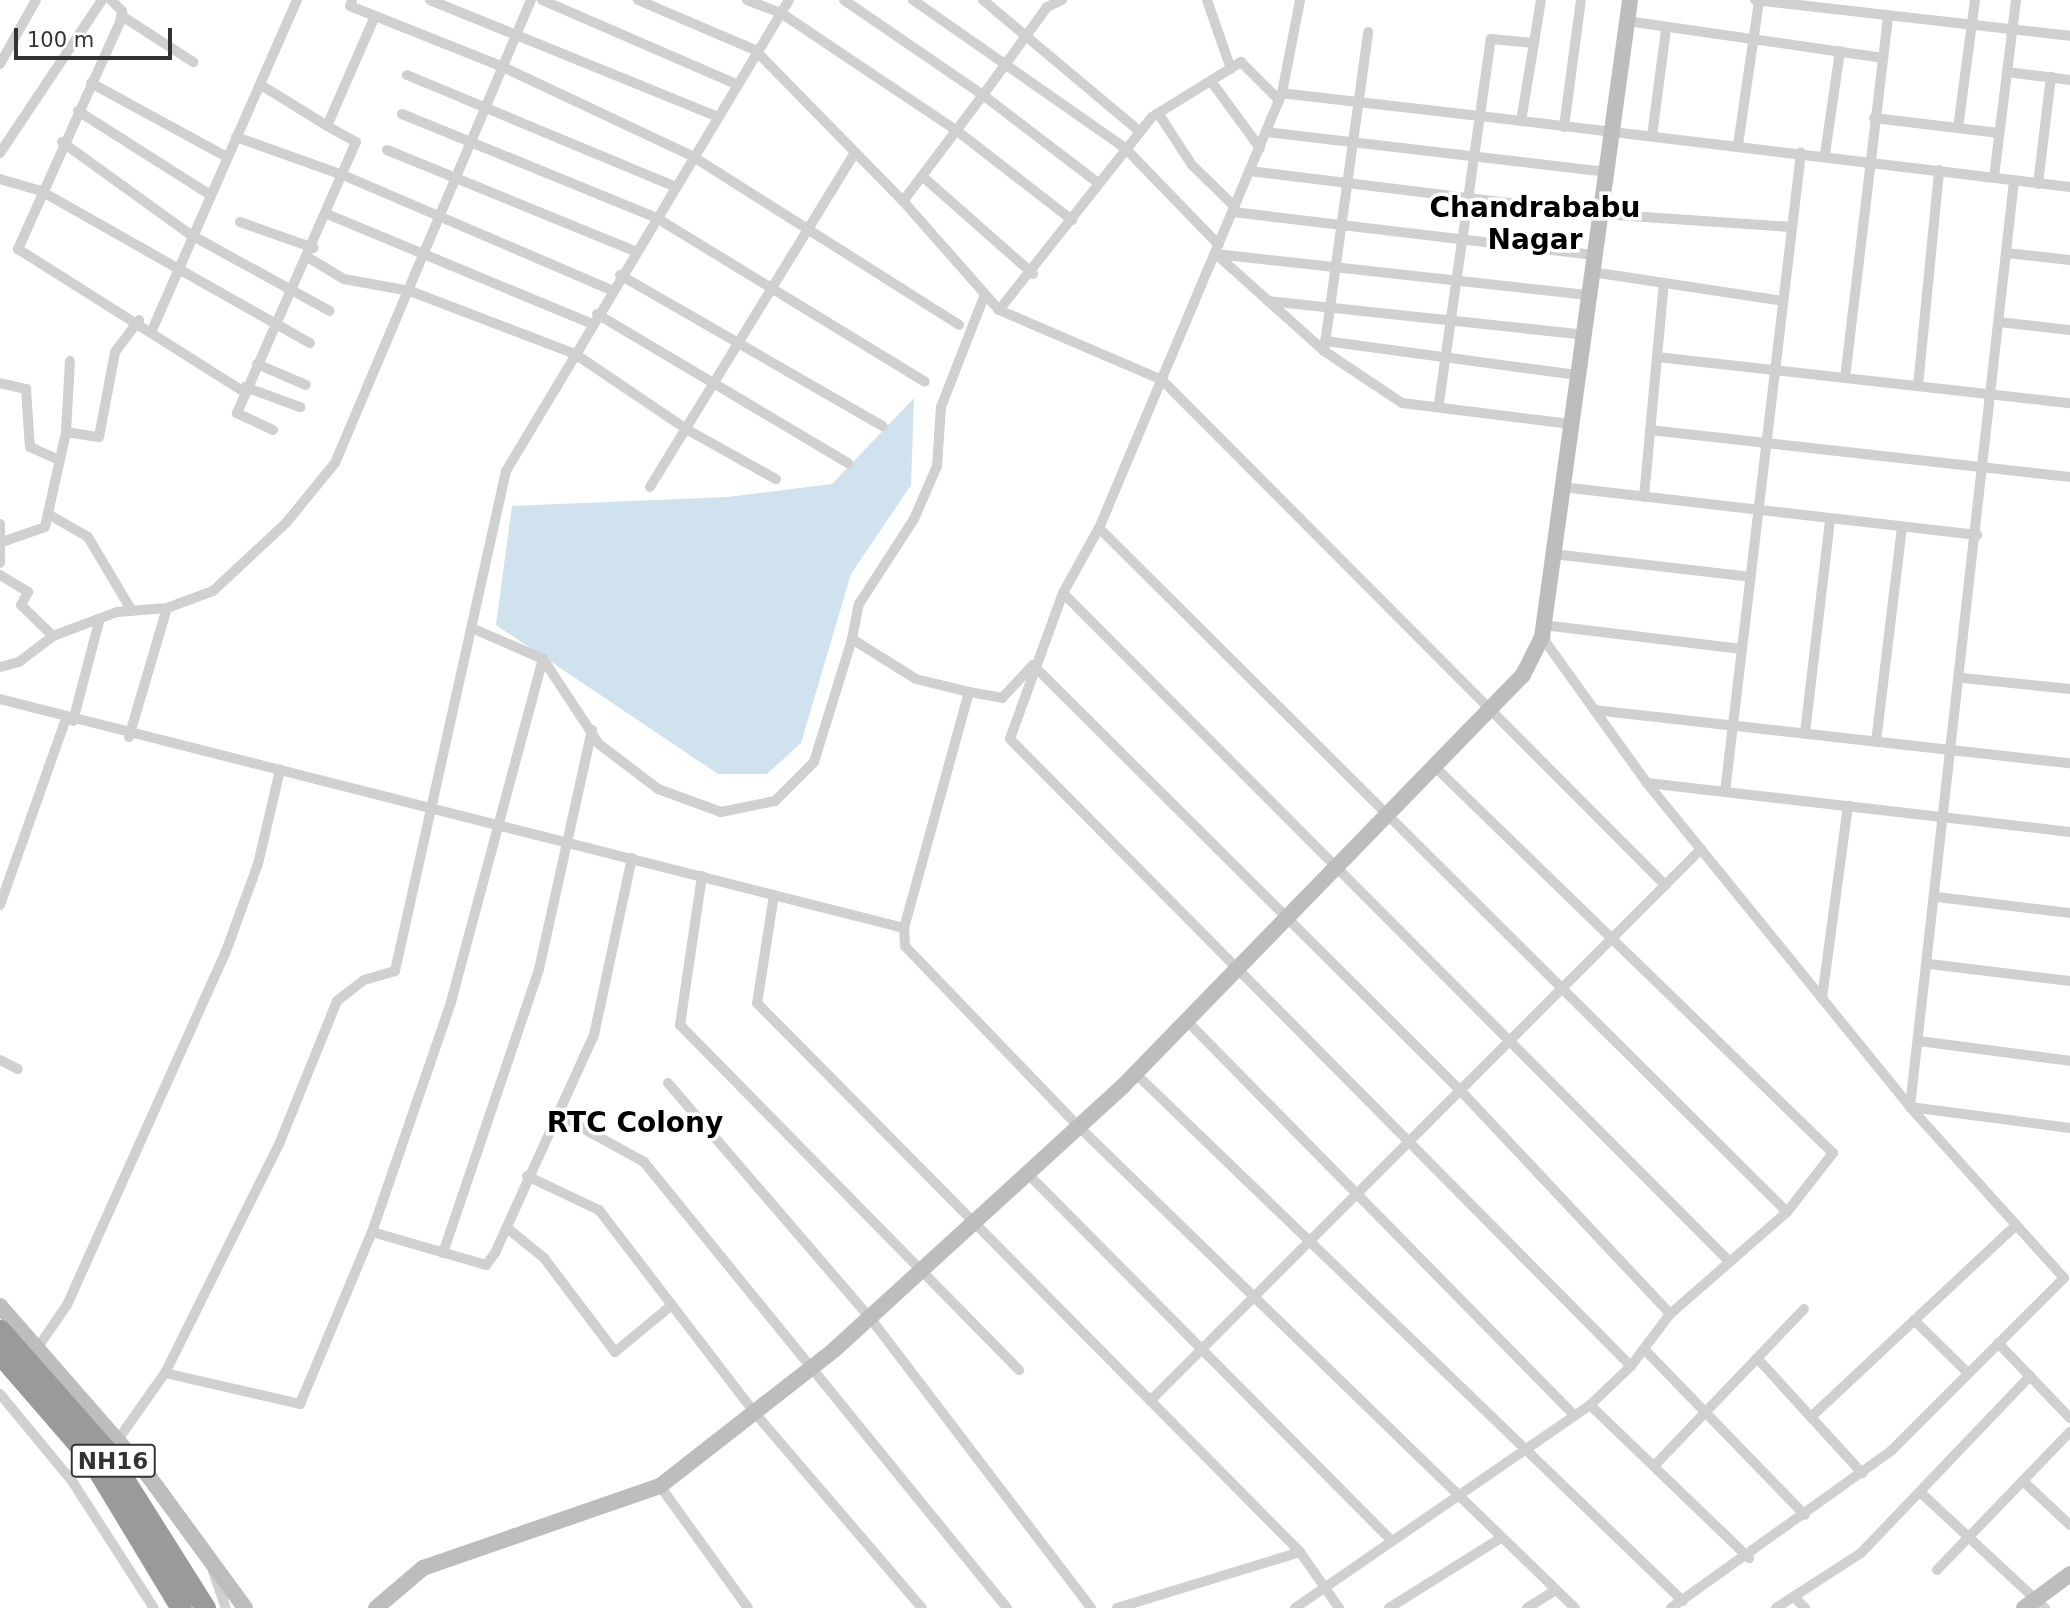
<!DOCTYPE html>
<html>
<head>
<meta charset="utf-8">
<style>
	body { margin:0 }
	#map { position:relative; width:2070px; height:1608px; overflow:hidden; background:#fff; font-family:"DejaVu Sans",sans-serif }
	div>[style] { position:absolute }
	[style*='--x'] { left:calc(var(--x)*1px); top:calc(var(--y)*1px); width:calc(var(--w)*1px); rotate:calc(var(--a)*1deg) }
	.water>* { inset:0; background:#cfe2ee }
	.street>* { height:10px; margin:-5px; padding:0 5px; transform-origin:5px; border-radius:5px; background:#d0d0d0 }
	.secondary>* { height:16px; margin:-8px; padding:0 8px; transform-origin:8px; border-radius:8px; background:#bdbdbd }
	.highway>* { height:21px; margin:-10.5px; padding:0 10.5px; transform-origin:10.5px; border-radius:10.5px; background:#9a9a9a }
	.street-bridge>* { height:10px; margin:-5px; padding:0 5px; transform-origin:5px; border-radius:5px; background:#d0d0d0 }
	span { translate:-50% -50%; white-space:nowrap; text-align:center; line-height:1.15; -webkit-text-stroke:7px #fff; paint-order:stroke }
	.shield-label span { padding:2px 5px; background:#fff; border:2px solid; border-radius:5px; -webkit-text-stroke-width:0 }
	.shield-label { font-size:23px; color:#333; font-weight:700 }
	.quarter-label { font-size:28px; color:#000; font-weight:700 }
	.scale { position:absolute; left:14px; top:28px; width:158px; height:32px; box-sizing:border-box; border:4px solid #333; border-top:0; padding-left:9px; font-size:21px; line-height:24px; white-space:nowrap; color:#333; -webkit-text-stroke:5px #fff; paint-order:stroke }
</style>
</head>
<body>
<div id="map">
	<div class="water">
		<i style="clip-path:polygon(914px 398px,911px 485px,851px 574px,801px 743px,767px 774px,718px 774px,496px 625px,512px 506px,728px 497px,832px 484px)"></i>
	</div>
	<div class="street">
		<i style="--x:111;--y:0;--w:16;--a:45"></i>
		<i style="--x:122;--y:11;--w:11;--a:100"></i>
		<i style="--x:120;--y:22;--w:249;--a:114.2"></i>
		<i style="--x:18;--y:249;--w:266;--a:32.3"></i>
		<i style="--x:352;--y:0;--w:6;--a:108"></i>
		<i style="--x:350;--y:6;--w:165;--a:21.7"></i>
		<i style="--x:503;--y:67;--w:209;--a:25.2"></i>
		<i style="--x:692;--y:156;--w:316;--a:32.3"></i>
		<i style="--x:430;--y:0;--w:308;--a:22.1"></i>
		<i style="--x:542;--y:0;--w:211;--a:23.4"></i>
		<i style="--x:638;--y:0;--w:127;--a:23.1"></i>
		<i style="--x:755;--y:50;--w:211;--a:45.6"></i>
		<i style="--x:903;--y:201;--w:145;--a:48.6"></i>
		<i style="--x:999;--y:310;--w:246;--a:-51.6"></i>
		<i style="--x:1152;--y:117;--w:105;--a:-31.7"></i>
		<i style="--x:1241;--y:62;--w:54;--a:45"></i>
		<i style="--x:747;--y:0;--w:36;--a:21"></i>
		<i style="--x:781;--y:13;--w:211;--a:33.8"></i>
		<i style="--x:956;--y:130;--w:147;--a:37.8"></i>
		<i style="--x:844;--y:0;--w:168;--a:34.4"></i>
		<i style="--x:983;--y:95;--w:133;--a:127"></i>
		<i style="--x:913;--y:0;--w:257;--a:34.9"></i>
		<i style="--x:1124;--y:147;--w:136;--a:45.9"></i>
		<i style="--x:983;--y:0;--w:204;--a:40"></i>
		<i style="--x:1062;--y:0;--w:17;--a:155"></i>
		<i style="--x:1047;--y:7;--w:109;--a:126"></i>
		<i style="--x:983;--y:95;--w:145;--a:37.4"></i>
		<i style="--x:1207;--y:0;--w:73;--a:70.8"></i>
		<i style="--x:1755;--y:0;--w:317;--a:6.5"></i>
		<i style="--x:122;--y:16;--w:85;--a:32.9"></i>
		<i style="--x:1627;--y:21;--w:259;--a:8.2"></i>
		<i style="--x:0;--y:64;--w:73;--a:-60.6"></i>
		<i style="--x:2007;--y:72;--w:64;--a:7.2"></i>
		<i style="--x:407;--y:75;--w:289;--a:22.6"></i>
		<i style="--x:1211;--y:81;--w:83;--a:53.8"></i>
		<i style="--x:91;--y:83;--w:155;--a:28.6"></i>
		<i style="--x:261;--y:85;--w:78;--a:31.8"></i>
		<i style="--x:1282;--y:93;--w:95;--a:-79"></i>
		<i style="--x:78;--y:111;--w:155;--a:32.4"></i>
		<i style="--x:1158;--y:113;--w:62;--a:56.8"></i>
		<i style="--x:1192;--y:165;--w:60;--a:44.3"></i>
		<i style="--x:402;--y:114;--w:273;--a:22.2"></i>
		<i style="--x:655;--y:217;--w:316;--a:31.4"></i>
		<i style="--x:1471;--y:115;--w:190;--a:-173.4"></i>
		<i style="--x:1282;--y:93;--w:472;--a:112.8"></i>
		<i style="--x:1099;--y:528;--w:74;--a:119"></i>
		<i style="--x:1063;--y:593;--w:155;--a:110"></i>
		<i style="--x:1010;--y:739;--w:882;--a:45.28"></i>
		<i style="--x:1631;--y:1366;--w:57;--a:136.4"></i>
		<i style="--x:1480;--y:116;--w:594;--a:6.86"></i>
		<i style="--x:1874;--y:118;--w:126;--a:6.8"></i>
		<i style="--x:1521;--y:121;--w:79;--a:-80.5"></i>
		<i style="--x:1564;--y:127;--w:128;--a:-82.4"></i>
		<i style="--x:1958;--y:128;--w:129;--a:-82.4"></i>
		<i style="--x:1266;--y:132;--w:342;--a:6.7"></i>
		<i style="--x:1652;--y:136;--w:107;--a:-82.5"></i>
		<i style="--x:236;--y:137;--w:114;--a:19.6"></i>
		<i style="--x:343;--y:175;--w:292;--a:23.2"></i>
		<i style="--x:62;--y:142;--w:159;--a:35.8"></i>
		<i style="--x:191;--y:235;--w:158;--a:28.7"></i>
		<i style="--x:1738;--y:145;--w:146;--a:-81.7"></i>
		<i style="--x:387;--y:150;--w:267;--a:22.2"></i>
		<i style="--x:0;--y:153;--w:184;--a:-56.3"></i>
		<i style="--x:1825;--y:154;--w:104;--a:-81.7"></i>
		<i style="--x:1249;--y:171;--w:354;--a:7"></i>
		<i style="--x:1600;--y:214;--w:192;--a:3.9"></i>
		<i style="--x:922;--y:176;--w:148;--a:41.4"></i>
		<i style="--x:1994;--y:177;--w:178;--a:-82.9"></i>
		<i style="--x:0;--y:179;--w:43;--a:16.3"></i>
		<i style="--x:41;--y:191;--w:309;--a:29.5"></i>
		<i style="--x:2014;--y:181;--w:932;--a:96.41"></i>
		<i style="--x:1910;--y:1107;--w:161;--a:7.5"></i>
		<i style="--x:2038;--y:184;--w:108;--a:-83.1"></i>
		<i style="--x:1233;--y:212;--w:365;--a:6.8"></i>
		<i style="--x:327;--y:214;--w:287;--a:22.5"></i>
		<i style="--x:240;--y:222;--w:78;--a:19.4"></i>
		<i style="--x:2006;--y:253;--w:64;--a:6.2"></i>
		<i style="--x:1216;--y:254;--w:145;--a:41.9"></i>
		<i style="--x:1324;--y:351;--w:94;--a:33.7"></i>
		<i style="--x:1402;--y:403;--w:170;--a:7.1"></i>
		<i style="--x:1216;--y:254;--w:375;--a:6.3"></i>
		<i style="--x:309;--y:258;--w:41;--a:31"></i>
		<i style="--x:344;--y:279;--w:67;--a:10.3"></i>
		<i style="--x:410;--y:291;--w:177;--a:20.9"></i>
		<i style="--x:575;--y:354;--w:134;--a:34"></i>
		<i style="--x:686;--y:429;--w:103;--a:29.1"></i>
		<i style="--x:1592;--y:272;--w:193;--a:8.6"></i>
		<i style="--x:620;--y:275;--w:303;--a:29.9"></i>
		<i style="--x:1268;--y:301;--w:318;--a:6.1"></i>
		<i style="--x:999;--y:310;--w:177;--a:23.2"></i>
		<i style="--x:1162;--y:380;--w:713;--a:45.11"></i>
		<i style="--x:597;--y:314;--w:292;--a:30.7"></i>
		<i style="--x:1999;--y:322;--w:71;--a:6.4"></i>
		<i style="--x:153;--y:328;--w:358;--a:-66.3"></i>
		<i style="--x:1325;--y:341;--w:255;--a:7.7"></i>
		<i style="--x:1324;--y:351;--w:322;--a:-82.1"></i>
		<i style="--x:1657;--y:357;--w:416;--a:6.4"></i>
		<i style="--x:257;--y:364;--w:53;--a:23.2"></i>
		<i style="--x:1845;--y:378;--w:365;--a:-83.2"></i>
		<i style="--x:0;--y:383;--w:27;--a:13"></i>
		<i style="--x:26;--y:389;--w:58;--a:86.1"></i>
		<i style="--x:30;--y:447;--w:32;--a:24"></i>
		<i style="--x:1918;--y:386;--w:217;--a:-84.4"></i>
		<i style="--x:245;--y:387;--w:59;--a:20"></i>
		<i style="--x:1439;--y:403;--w:368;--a:-81.9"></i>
		<i style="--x:1491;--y:39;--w:43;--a:5.3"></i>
		<i style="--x:1534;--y:43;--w:44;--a:-80.8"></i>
		<i style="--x:273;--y:430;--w:40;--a:-155"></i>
		<i style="--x:237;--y:413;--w:296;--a:-66.3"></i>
		<i style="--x:356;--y:142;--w:33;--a:-151"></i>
		<i style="--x:327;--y:126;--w:120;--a:-66.4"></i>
		<i style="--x:1650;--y:430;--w:423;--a:6.4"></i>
		<i style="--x:66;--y:432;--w:33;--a:9"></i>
		<i style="--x:99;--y:437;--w:86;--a:-79.3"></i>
		<i style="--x:115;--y:352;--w:40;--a:-53"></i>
		<i style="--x:650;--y:487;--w:391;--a:-58.5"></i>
		<i style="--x:1562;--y:487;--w:418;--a:6.6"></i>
		<i style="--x:1644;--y:497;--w:215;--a:-84.7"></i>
		<i style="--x:48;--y:514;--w:46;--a:29.9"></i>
		<i style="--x:88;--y:537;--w:86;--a:59.3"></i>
		<i style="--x:0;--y:524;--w:39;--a:90"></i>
		<i style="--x:1099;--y:528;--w:970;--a:44.83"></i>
		<i style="--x:5;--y:541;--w:42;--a:-19.3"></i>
		<i style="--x:45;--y:527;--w:97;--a:-77.5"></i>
		<i style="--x:66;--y:432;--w:71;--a:-86.8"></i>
		<i style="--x:1553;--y:554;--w:199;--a:6.6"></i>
		<i style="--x:0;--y:575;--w:33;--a:31"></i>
		<i style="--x:28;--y:592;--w:15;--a:118"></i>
		<i style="--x:21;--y:605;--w:45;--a:44.1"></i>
		<i style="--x:53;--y:636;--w:43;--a:142.6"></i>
		<i style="--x:19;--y:662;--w:20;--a:165"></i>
		<i style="--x:1063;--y:593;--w:943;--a:45.09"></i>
		<i style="--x:1543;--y:625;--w:200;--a:6.9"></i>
		<i style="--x:474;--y:629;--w:75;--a:23.5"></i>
		<i style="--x:543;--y:659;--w:102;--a:56.6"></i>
		<i style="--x:599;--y:744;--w:74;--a:37.3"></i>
		<i style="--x:658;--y:789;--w:67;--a:20.1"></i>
		<i style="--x:721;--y:812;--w:55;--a:-11.5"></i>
		<i style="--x:775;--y:801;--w:55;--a:-45"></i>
		<i style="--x:814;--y:762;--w:129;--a:-72.8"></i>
		<i style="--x:852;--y:639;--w:75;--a:32"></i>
		<i style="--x:916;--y:679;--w:55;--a:13.8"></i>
		<i style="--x:53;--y:636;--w:68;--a:-20.6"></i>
		<i style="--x:117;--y:612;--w:50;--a:-4.6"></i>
		<i style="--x:167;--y:608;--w:49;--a:-20.3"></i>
		<i style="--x:213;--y:591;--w:100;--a:-43"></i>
		<i style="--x:286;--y:523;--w:77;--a:-50.8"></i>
		<i style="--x:335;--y:463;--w:503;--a:-67.06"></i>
		<i style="--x:1542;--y:637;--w:180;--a:54.3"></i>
		<i style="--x:1647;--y:783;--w:417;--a:50.9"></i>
		<i style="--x:1910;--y:1107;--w:230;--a:48"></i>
		<i style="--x:2064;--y:1278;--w:245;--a:135"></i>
		<i style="--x:1891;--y:1451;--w:270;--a:144.5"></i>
		<i style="--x:852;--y:639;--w:36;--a:-79"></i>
		<i style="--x:859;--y:604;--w:101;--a:-57.1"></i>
		<i style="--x:914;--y:519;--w:58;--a:-66.5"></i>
		<i style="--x:937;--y:466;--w:59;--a:-86.1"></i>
		<i style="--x:941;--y:407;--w:121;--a:-68.7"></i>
		<i style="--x:1962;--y:678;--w:109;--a:5.8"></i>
		<i style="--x:0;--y:699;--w:933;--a:14.22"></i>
		<i style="--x:1594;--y:710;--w:479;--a:6.4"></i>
		<i style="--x:73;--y:721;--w:102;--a:-75.3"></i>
		<i style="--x:1805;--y:733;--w:215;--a:-83.3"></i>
		<i style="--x:129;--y:737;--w:134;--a:-73.6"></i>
		<i style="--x:1876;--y:742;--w:217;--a:-83.1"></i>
		<i style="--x:1434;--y:766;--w:556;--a:44.13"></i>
		<i style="--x:1833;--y:1153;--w:75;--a:127.9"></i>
		<i style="--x:1787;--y:1212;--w:155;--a:138.9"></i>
		<i style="--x:1670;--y:1314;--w:65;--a:126.9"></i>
		<i style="--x:1647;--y:783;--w:426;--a:6.6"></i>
		<i style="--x:1725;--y:792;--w:644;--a:-83.22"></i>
		<i style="--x:702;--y:876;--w:151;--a:98.4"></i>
		<i style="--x:680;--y:1025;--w:484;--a:45.5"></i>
		<i style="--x:774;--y:895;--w:109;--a:98.9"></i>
		<i style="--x:757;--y:1003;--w:772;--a:45.31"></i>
		<i style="--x:1937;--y:897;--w:134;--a:6.9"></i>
		<i style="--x:0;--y:905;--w:197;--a:-70.5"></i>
		<i style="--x:1929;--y:964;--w:142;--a:6.9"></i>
		<i style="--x:1822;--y:998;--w:194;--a:-82.3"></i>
		<i style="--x:1186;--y:1020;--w:554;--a:45.51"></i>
		<i style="--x:1919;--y:1041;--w:152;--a:7.5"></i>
		<i style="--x:0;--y:1060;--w:20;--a:27"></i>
		<i style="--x:1135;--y:1073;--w:761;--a:43.94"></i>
		<i style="--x:668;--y:1083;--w:311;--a:49.3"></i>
		<i style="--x:871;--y:1319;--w:363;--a:52.7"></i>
		<i style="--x:555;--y:1113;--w:102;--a:28.8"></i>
		<i style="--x:644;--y:1162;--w:575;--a:50.86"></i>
		<i style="--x:1029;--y:1175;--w:515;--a:45.24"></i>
		<i style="--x:527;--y:1176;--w:80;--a:25.3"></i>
		<i style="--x:599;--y:1210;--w:255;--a:52.5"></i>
		<i style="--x:754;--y:1412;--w:258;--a:49.4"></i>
		<i style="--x:507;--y:1228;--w:48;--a:39"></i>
		<i style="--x:544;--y:1258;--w:118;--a:52.9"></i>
		<i style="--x:615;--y:1352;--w:74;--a:-39.5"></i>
		<i style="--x:372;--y:1232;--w:119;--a:16.1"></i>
		<i style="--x:486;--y:1265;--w:15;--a:-53"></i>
		<i style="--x:495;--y:1253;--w:239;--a:-65.6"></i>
		<i style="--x:594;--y:1035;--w:181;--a:-77.9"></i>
		<i style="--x:443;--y:1253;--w:300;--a:-71.3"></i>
		<i style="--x:539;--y:969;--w:245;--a:-77.5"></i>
		<i style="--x:1914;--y:1320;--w:76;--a:44.5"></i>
		<i style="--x:1998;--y:1343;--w:104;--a:46.2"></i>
		<i style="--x:38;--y:1347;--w:51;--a:-55.4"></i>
		<i style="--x:67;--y:1305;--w:385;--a:-65.8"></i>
		<i style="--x:225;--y:954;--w:96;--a:-69.9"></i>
		<i style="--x:258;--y:864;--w:97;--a:-76.8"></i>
		<i style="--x:1644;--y:1349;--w:231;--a:45.9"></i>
		<i style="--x:1757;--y:1358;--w:156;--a:47.6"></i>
		<i style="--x:165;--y:1373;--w:139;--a:12.9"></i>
		<i style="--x:300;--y:1404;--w:186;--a:-67.3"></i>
		<i style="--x:372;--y:1232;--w:243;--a:-71"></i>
		<i style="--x:451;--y:1002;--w:355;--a:-75"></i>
		<i style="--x:0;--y:1394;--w:113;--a:50.4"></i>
		<i style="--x:72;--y:1481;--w:151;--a:57.2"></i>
		<i style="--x:1150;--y:1401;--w:780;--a:-45.05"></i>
		<i style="--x:1811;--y:1417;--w:281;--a:-43.1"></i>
		<i style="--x:117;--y:1441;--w:83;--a:-54.8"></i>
		<i style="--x:165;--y:1373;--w:258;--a:-63.5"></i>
		<i style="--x:280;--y:1142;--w:152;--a:-68"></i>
		<i style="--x:337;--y:1001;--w:34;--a:-38"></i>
		<i style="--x:364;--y:980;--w:32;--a:-16"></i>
		<i style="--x:395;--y:971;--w:512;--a:-77.48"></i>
		<i style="--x:506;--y:471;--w:549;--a:-59"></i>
		<i style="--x:1654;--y:1466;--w:217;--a:-46.3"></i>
		<i style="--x:2023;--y:1481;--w:64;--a:43.1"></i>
		<i style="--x:660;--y:1486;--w:150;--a:54.2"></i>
		<i style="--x:1920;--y:1492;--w:171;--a:42.9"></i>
		<i style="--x:1937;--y:1570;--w:192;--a:-46.1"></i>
		<i style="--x:213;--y:1571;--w:39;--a:71"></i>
		<i style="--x:1794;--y:1597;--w:16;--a:45"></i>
		<i style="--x:1117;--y:1608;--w:191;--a:-17"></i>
		<i style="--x:1300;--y:1552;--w:68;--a:55.1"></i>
		<i style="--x:1295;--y:1608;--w:358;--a:-34.5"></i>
		<i style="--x:1590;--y:1405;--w:221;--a:43.9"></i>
		<i style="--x:1389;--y:1608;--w:132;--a:-32"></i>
		<i style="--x:1527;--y:1608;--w:34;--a:-32"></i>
		<i style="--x:1575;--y:1608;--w:691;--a:-135.88"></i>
		<i style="--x:1079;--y:1127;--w:251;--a:-133.9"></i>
		<i style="--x:905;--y:946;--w:18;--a:-93"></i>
		<i style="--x:904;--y:928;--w:245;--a:-74.6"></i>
		<i style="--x:969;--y:692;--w:34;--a:10"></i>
		<i style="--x:1002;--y:698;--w:45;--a:-46.8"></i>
		<i style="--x:1033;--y:665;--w:602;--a:44.87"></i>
		<i style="--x:1460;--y:1090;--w:307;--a:46.8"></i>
		<i style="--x:1776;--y:1608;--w:101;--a:-32.9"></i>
		<i style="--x:1861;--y:1553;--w:245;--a:-46.3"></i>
	</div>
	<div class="secondary">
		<i style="--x:0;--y:1306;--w:228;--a:48.9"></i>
		<i style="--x:150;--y:1478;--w:161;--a:53.8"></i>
		<i style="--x:376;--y:1608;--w:62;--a:-40.4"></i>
		<i style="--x:423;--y:1568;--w:251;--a:-19.1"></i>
		<i style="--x:660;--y:1486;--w:221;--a:-38"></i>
		<i style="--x:834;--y:1350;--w:393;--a:-42.4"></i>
		<i style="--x:1124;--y:1085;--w:572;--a:-45.78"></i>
		<i style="--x:1523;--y:675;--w:42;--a:-63.4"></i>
		<i style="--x:1542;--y:637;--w:643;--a:-82.13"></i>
		<i style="--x:2024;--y:1608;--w:57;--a:-36.5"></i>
	</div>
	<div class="highway">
		<i style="--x:0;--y:1330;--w:159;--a:48.6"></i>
		<i style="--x:105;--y:1449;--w:188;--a:57.8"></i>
		<i style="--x:0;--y:1354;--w:139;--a:49.1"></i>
		<i style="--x:91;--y:1459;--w:174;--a:58.9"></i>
	</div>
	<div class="street-bridge">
		<i style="--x:1471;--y:115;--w:9;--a:6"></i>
	</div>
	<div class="shield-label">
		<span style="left:113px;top:1461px">NH16</span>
	</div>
	<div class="quarter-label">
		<span style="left:1535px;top:224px">Chandrababu<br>Nagar</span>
		<span style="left:635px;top:1123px">RTC Colony</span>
	</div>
	<div class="scale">100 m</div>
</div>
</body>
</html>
